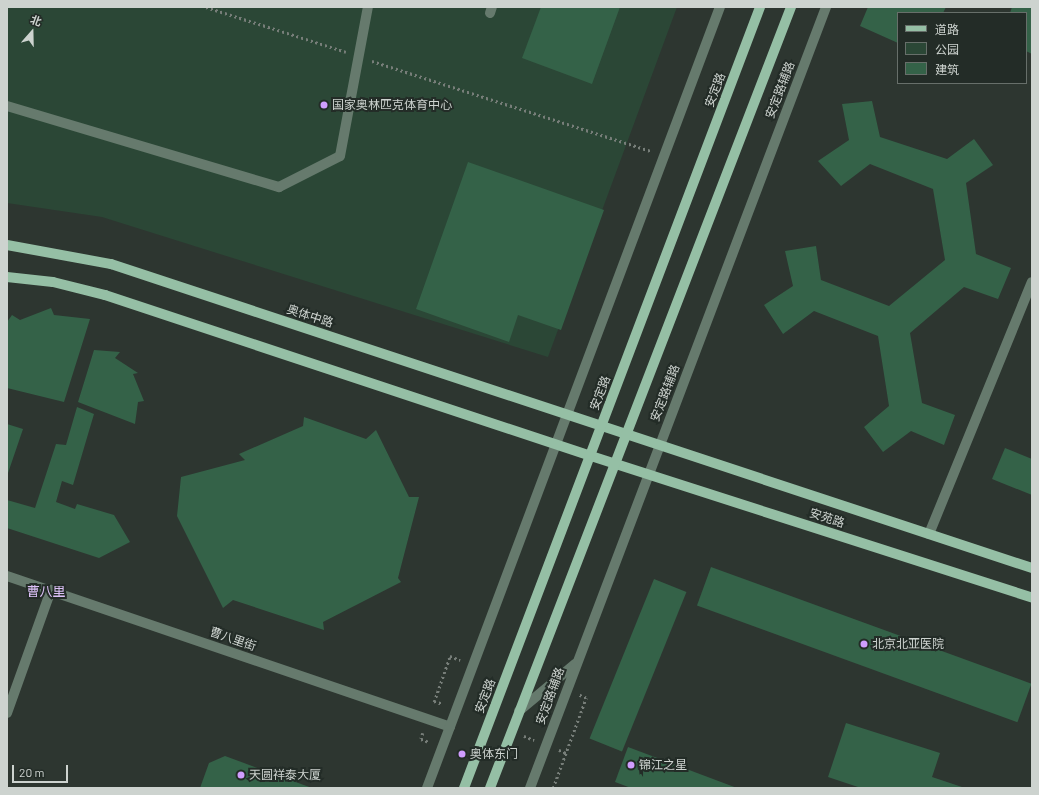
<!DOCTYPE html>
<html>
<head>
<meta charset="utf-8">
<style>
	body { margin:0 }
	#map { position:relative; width:1039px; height:795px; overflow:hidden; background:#2d3630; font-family:Barlow,"Noto Sans SC",sans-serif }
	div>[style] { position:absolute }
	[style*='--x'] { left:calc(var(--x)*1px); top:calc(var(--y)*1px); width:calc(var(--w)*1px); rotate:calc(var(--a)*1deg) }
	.green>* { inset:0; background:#2b4736 }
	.building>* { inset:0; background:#346248; transform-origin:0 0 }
	.path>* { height:2.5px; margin-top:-1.25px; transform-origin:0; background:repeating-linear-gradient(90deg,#777e79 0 2px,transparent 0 5px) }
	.minor>* { height:10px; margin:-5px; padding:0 5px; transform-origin:5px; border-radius:5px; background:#667a6d }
	.major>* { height:10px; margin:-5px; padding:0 5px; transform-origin:5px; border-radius:5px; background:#95bfa5 }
	.dots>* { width:11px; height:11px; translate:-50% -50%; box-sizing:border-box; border:2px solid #232c27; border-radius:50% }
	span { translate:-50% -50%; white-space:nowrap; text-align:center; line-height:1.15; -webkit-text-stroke:4px #232c27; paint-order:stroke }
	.street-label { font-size:12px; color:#cdd3cf }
	.poi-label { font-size:12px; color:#cdd3cf }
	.left { translate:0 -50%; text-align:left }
	.neighbourhood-label { font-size:13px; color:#dcc0f7 }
	.frame { position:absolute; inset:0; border:8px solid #cdd3cf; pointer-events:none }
	.legend { position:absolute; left:897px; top:12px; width:130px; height:72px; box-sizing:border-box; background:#232c27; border:1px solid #676f6a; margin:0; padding:5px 7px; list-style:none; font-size:12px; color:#cdd3cf }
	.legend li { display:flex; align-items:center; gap:8px; height:20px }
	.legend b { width:20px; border:1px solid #676f6a }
	.north { position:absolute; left:12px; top:12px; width:40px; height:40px; -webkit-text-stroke:3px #232c27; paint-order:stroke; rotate:20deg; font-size:11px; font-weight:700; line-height:16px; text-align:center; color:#cdd3cf }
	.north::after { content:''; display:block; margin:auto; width:14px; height:18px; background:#cdd3cf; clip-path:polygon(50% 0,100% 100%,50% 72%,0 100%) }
	.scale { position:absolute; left:12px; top:765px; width:56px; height:18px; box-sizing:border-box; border:2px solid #cdd3cf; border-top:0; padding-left:5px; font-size:12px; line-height:14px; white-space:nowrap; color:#cdd3cf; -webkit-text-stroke:3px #232c27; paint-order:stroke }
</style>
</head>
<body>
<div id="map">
	<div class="green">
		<i style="clip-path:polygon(7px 7px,677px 7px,548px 357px,102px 217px,7px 203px)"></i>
	</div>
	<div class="building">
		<i style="clip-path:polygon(541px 7px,620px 7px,592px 84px,522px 58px)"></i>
		<i style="clip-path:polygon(868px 7px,946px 7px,943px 13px,898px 13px,898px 43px,860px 26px)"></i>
		<i style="clip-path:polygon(1012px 7px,1032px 7px,1032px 54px,1026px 51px,1026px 13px,1010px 13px)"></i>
		<i style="clip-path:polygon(872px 101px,880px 137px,947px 159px,974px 139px,993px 165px,966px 183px,976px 254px,1011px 268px,998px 299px,964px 287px,910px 333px,922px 403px,955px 415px,944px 445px,911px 431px,883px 452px,864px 427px,889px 406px,878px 336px,814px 311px,783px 334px,764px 305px,793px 286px,785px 251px,816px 246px,821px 280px,889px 306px,945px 260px,933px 189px,870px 164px,841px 186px,818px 161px,849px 140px,842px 104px)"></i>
		<i style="clip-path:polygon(468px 162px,604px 210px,561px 330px,518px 315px,509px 342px,416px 309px)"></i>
		<i style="clip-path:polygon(51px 308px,54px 315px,90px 319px,64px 402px,7px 388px,7px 322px,12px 315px,20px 320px)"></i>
		<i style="clip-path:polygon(94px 350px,120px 352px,115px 358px,138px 373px,133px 374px,144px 401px,138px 402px,135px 424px,78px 402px)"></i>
		<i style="clip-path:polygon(77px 407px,94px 414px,73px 485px,62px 481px,56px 502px,75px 509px,77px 504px,114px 515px,130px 542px,99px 558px,7px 528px,7px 500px,35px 508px,56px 444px,66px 445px)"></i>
		<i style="clip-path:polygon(304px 417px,366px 439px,376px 430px,409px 497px,419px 497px,398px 578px,401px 582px,323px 622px,324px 630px,233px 600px,223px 608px,177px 516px,181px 477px,245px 460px,239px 454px,303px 426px)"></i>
		<i style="clip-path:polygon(7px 424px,23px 429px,7px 476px)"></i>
		<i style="clip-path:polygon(1005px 448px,1032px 459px,1032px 495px,992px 479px)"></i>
		<i style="left:711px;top:567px;width:341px;height:41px;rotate:20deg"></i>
		<i style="left:654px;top:579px;width:35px;height:172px;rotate:22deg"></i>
		<i style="clip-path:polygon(846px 723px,940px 753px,932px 777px,965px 788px,861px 788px,828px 777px)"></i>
		<i style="clip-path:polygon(628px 747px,737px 788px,631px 788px,615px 782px)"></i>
		<i style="clip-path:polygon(225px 756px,312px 788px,200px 788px,209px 763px)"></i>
	</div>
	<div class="path">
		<i style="--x:206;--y:7;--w:147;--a:17.8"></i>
		<i style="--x:372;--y:61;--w:293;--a:17.9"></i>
		<i style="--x:434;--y:701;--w:9;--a:18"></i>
		<i style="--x:434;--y:702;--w:49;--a:-70.8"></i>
		<i style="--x:450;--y:656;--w:11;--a:22"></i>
		<i style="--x:423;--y:733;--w:6;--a:108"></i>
		<i style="--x:421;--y:739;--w:9;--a:21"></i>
		<i style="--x:524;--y:736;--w:11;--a:22"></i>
		<i style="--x:559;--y:750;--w:8;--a:23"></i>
		<i style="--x:553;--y:788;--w:96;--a:-69.9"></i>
		<i style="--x:586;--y:698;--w:8;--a:-157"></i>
	</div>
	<div class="minor">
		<i style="--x:490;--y:13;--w:6;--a:-72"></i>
		<i style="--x:7;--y:106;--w:284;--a:16.6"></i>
		<i style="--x:279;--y:187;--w:68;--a:-26.9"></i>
		<i style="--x:340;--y:156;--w:152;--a:-79.4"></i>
		<i style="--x:929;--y:534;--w:272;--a:-67.8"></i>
		<i style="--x:7;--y:576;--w:468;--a:18.8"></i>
		<i style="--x:519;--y:711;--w:73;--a:-40"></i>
		<i style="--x:7;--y:713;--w:131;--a:-70.3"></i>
		<i style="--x:427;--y:788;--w:834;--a:-69.44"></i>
		<i style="--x:530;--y:788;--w:835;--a:-69.24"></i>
	</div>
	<div class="major">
		<i style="--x:7;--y:245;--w:106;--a:10.4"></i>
		<i style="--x:111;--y:264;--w:970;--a:18.27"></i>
		<i style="--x:7;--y:277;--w:46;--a:6.2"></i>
		<i style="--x:53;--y:282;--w:54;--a:14"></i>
		<i style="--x:105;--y:295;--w:512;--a:18.33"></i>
		<i style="--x:591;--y:456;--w:463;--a:17.8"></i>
		<i style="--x:464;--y:788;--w:835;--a:-69.24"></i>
		<i style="--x:490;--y:788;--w:837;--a:-68.92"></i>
	</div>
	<div class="dots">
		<i style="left:324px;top:105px;background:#d09dfe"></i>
		<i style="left:864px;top:644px;background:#d09dfe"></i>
		<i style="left:462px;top:754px;background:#d09dfe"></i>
		<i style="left:631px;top:765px;background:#d09dfe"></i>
		<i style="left:241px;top:775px;background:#d09dfe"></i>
	</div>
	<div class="street-label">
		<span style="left:715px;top:90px;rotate:-69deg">安定路</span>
		<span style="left:780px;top:90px;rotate:-69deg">安定路辅路</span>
		<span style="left:310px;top:316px;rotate:18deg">奥体中路</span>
		<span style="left:600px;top:393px;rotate:-69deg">安定路</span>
		<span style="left:665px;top:393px;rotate:-69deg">安定路辅路</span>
		<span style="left:827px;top:518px;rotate:18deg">安苑路</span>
		<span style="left:233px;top:639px;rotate:19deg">曹八里街</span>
		<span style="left:485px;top:696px;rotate:-69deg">安定路</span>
		<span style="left:550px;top:696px;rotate:-70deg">安定路辅路</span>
	</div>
	<div class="poi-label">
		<span class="left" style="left:332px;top:105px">国家奥林匹克体育中心</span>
		<span class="left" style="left:872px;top:644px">北京北亚医院</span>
		<span class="left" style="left:470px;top:754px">奥体东门</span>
		<span class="left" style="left:639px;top:765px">锦江之星</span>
		<span class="left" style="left:249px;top:775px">天圆祥泰大厦</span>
	</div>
	<div class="neighbourhood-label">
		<span style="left:46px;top:591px">曹八里</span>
	</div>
	<div class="frame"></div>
	<ul class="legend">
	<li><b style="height:5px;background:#95bfa5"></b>道路</li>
	<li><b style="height:11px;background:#2b4736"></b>公园</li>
	<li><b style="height:11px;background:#346248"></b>建筑</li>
	</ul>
	<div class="north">北</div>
	<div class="scale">20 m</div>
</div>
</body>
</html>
